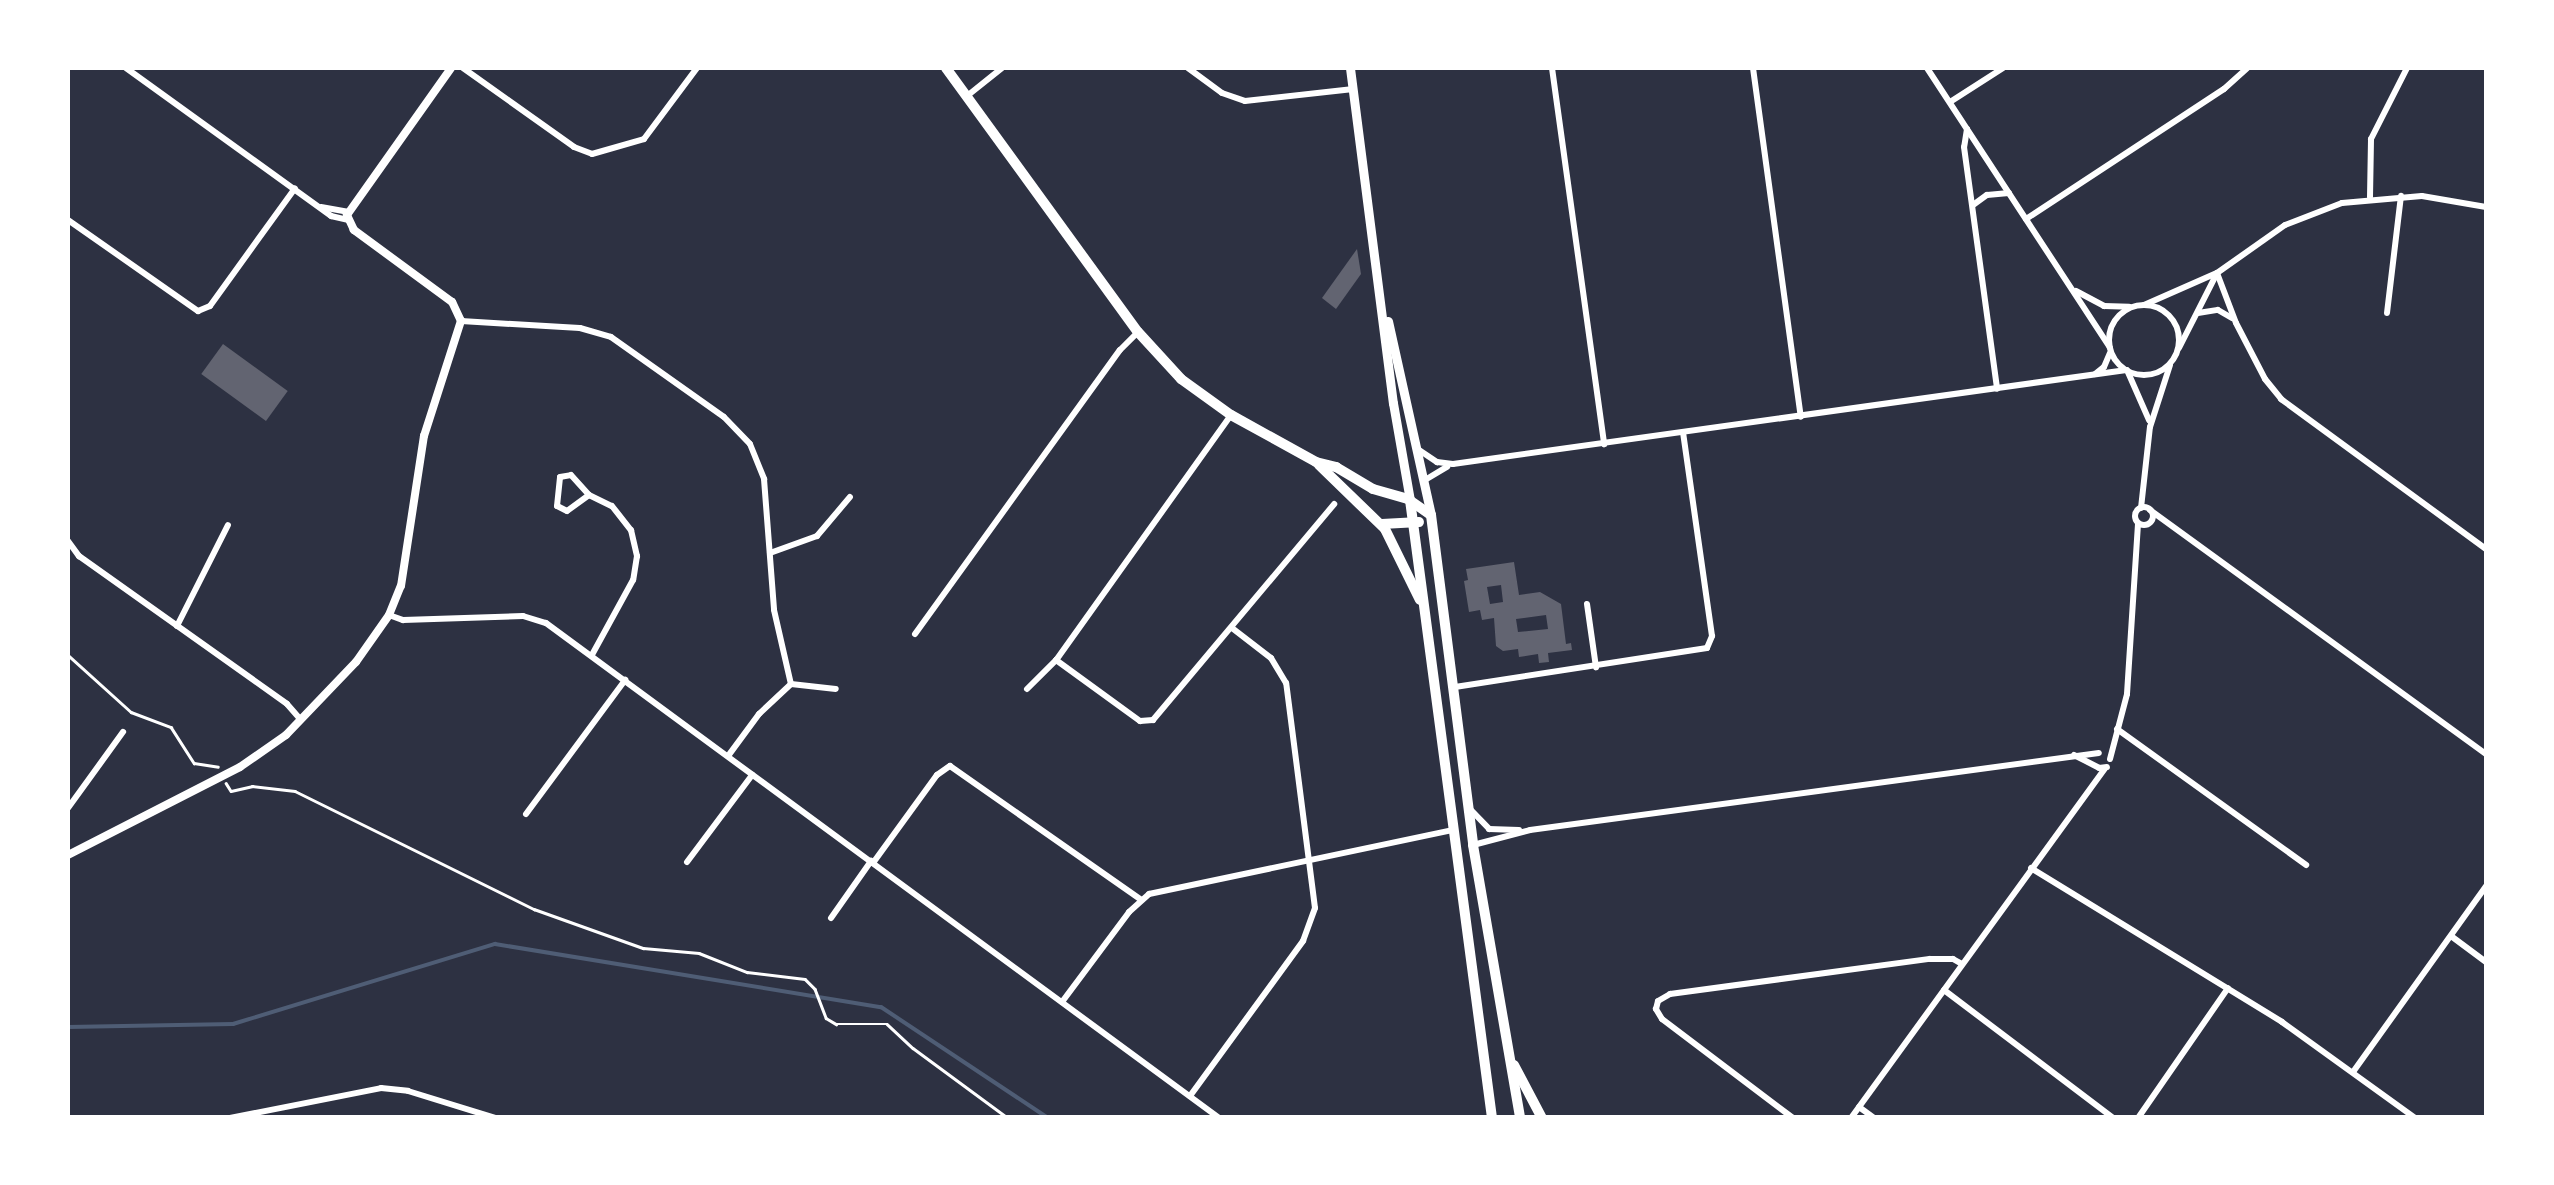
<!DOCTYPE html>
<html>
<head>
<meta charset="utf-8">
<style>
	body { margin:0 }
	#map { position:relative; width:2554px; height:1185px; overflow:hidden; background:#2d3142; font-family:Poppins,sans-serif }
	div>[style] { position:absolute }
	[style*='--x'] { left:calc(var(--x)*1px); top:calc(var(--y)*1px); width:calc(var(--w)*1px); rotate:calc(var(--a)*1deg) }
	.stream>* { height:4px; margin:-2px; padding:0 2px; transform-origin:2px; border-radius:2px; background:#4f5d75 }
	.building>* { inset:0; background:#626471; transform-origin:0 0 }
	.path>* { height:2.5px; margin:-1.25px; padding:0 1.25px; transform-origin:1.25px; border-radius:1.25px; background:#fff }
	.minor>* { height:6px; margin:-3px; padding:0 3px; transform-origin:3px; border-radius:3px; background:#fff }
	.minor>.ring { margin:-3px; padding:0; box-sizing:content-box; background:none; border:6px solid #fff; border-radius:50% }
	.tertiary>* { height:8px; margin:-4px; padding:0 4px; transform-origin:4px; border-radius:4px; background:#fff }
	.secondary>* { height:9px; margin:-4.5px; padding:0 4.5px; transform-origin:4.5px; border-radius:4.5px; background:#fff }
	.trunk>* { height:10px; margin:-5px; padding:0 5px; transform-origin:5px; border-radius:5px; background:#fff }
	span { translate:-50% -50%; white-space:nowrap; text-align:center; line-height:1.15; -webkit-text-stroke:9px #fff; paint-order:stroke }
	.frame { position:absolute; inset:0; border:70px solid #fff; pointer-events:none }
</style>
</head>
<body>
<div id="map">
	<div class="stream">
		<i style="--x:68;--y:1027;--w:165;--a:-1"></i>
		<i style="--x:233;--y:1024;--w:274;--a:-17"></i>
		<i style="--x:495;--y:944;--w:391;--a:9.3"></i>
		<i style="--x:881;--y:1007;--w:201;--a:33.6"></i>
	</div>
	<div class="building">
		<i style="clip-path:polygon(1357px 249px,1361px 274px,1336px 309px,1322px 298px)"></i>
		<i style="left:223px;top:344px;width:80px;height:37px;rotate:36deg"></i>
		<i style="clip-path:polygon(evenodd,1514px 562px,1519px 595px,1540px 592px,1561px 604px,1566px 644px,1571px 643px,1572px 650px,1548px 653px,1549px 662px,1539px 663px,1538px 654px,1519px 657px,1518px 649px,1503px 651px,1496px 646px,1494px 618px,1482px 620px,1480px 610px,1469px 612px,1464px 581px,1468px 580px,1466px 569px,1514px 562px,1501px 585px,1503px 602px,1490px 604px,1487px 587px,1501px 585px,1514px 562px,1546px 615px,1548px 629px,1518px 632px,1516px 619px,1546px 615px)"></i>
	</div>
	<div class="path">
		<i style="--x:68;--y:655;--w:85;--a:42.1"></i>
		<i style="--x:131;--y:712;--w:43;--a:20.6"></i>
		<i style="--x:171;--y:727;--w:43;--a:57.4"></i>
		<i style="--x:194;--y:763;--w:24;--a:9"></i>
		<i style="--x:226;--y:783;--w:9;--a:58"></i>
		<i style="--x:231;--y:791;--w:22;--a:-13"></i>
		<i style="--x:252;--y:786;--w:43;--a:6.6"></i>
		<i style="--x:295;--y:791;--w:267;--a:26.3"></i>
		<i style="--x:534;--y:909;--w:116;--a:19.7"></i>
		<i style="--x:643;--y:948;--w:56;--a:5.1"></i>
		<i style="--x:699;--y:953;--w:52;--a:21.6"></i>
		<i style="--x:747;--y:972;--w:58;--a:6.9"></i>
		<i style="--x:805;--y:979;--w:14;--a:45"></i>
		<i style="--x:815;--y:989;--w:31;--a:69"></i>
		<i style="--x:826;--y:1018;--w:12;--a:31"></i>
		<i style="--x:836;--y:1024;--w:51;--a:0"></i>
		<i style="--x:887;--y:1024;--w:35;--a:43"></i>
		<i style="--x:913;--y:1048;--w:118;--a:36.4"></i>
	</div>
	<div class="minor">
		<i style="--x:126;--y:68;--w:253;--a:35.8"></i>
		<i style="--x:331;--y:216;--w:17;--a:13"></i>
		<i style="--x:463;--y:68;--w:136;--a:35.4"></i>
		<i style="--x:574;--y:147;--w:19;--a:21"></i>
		<i style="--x:592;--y:154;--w:54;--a:-16.1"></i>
		<i style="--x:644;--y:139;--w:89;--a:-53.3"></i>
		<i style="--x:1188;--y:68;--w:42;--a:36.3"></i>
		<i style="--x:1222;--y:93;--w:24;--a:19"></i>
		<i style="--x:1245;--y:101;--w:109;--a:-6.3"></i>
		<i style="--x:1552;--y:68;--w:380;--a:82.1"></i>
		<i style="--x:1753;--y:68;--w:352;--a:82.2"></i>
		<i style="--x:1927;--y:68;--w:334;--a:56.8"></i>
		<i style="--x:967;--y:96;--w:45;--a:-38.7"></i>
		<i style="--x:1950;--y:102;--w:63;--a:-32.7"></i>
		<i style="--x:1967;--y:129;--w:18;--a:99"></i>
		<i style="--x:1964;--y:147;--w:244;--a:82.2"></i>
		<i style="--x:2370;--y:197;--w:58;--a:-89"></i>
		<i style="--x:2371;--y:139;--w:80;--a:-63.1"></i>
		<i style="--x:1973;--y:205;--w:17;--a:-36"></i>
		<i style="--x:1987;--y:195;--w:22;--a:-5"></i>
		<i style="--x:321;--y:207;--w:27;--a:10"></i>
		<i style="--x:2026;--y:219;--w:237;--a:-33.3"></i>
		<i style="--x:2224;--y:89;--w:31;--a:-42"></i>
		<i style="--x:68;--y:220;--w:159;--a:35"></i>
		<i style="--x:198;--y:311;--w:13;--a:-23"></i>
		<i style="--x:210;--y:306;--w:145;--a:-54.2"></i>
		<i style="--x:2217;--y:273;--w:53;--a:69.2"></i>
		<i style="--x:2236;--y:323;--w:63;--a:62.6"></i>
		<i style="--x:2265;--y:379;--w:26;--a:51"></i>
		<i style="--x:2281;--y:399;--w:254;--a:36.2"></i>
		<i style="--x:2076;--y:291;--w:32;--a:28"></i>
		<i style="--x:2104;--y:306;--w:25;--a:2"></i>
		<i style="--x:2144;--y:305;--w:80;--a:-23.7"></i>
		<i style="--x:2217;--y:273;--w:83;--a:-35.2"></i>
		<i style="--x:2285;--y:225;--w:61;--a:-21.1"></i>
		<i style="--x:2342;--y:203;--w:80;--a:-5"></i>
		<i style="--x:2422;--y:196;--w:65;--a:9.8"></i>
		<i class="ring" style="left:2109px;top:305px;width:64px;height:64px"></i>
		<i style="--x:2198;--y:313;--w:20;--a:-9"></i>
		<i style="--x:2218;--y:310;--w:16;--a:30"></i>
		<i style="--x:2387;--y:313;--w:118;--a:-83.2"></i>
		<i style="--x:461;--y:321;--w:119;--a:3.4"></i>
		<i style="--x:580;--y:328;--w:32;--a:16"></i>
		<i style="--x:611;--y:337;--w:138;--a:35.3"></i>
		<i style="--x:724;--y:417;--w:37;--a:46"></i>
		<i style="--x:750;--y:444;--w:38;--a:68"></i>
		<i style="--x:764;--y:479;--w:131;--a:85.6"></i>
		<i style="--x:774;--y:610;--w:76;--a:77.1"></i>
		<i style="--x:791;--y:684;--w:44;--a:136.8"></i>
		<i style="--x:759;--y:714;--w:52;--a:126.4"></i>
		<i style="--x:2179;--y:348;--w:82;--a:-63.1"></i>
		<i style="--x:2127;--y:370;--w:55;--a:66.3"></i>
		<i style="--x:2095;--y:374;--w:11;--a:-38"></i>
		<i style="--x:2104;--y:367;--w:15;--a:-67"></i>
		<i style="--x:1231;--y:415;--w:301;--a:125.5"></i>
		<i style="--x:1056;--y:660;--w:104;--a:36"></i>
		<i style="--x:1140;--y:721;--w:13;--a:-4"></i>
		<i style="--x:1153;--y:720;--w:282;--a:-50"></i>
		<i style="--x:1419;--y:450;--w:22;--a:34"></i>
		<i style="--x:1437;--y:462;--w:16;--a:7"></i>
		<i style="--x:1453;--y:464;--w:680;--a:-7.95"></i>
		<i style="--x:1425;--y:480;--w:26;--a:-31"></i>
		<i style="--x:589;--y:495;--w:27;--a:144"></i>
		<i style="--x:567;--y:511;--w:11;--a:-153"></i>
		<i style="--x:557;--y:506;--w:29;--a:-84"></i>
		<i style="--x:560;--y:477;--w:11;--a:-10"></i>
		<i style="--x:571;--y:475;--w:27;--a:48"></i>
		<i style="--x:589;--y:495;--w:25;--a:26"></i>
		<i style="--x:612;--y:506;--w:31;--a:52"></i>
		<i style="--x:631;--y:530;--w:27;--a:77"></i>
		<i style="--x:637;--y:556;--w:24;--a:99"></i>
		<i style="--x:633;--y:580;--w:85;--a:118.7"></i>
		<i class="ring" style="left:2135px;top:507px;width:12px;height:12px"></i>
		<i style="--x:2141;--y:508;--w:81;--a:-83.7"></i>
		<i style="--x:2150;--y:427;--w:65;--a:-72.1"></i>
		<i style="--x:2150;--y:510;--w:415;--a:36"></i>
		<i style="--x:68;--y:541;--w:19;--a:54"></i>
		<i style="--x:79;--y:556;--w:255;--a:35.4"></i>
		<i style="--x:287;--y:704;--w:18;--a:49"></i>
		<i style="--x:770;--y:553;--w:50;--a:-19.9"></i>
		<i style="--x:817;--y:536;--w:51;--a:-49.8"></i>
		<i style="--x:1587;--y:604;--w:64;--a:81.9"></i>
		<i style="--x:389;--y:615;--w:15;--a:20"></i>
		<i style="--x:403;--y:620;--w:120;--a:-1.9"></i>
		<i style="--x:523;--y:616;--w:24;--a:17"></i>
		<i style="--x:546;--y:623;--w:835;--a:36.33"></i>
		<i style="--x:177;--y:626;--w:113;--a:-63.2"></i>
		<i style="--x:915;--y:634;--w:350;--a:-54.2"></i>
		<i style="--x:1120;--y:350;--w:25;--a:-45"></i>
		<i style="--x:791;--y:684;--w:45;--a:6.3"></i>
		<i style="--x:1455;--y:687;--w:255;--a:-8.8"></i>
		<i style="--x:1707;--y:648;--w:13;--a:-67"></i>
		<i style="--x:1712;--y:636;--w:205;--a:-98.1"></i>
		<i style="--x:1027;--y:689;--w:41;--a:-45"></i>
		<i style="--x:2117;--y:729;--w:233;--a:35.7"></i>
		<i style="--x:2074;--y:755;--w:28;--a:27"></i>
		<i style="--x:2099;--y:768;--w:8;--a:-7"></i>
		<i style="--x:2110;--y:759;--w:67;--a:-75.3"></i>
		<i style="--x:2127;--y:694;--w:171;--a:-86.3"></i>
		<i style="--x:68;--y:808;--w:94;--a:-54.1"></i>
		<i style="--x:1470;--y:809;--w:28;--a:46"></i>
		<i style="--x:1489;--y:829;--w:30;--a:2"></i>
		<i style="--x:526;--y:814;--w:167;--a:-53.5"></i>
		<i style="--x:1473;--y:845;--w:59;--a:-14.7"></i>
		<i style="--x:1530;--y:830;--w:574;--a:-7.71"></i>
		<i style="--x:687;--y:862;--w:109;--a:-53.2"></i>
		<i style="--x:873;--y:863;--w:109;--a:-54"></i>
		<i style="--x:937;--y:775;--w:16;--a:-35"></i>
		<i style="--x:950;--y:766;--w:232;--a:35"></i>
		<i style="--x:2031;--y:868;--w:294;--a:31.5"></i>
		<i style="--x:2282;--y:1022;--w:164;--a:35.8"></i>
		<i style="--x:831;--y:918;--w:70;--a:-54.9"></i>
		<i style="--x:2451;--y:936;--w:44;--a:36.6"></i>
		<i style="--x:1944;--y:990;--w:212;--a:37.1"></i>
		<i style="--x:1062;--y:1002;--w:112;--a:-53.3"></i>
		<i style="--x:1129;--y:912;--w:27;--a:-42"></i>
		<i style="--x:1149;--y:894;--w:311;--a:-11.9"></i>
		<i style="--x:2353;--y:1072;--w:229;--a:-54.4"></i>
		<i style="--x:1190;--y:1096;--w:192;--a:-53.9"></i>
		<i style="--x:1303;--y:941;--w:35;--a:-70"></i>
		<i style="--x:1315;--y:908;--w:227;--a:-97.3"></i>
		<i style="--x:1286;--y:683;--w:29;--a:-121"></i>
		<i style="--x:1271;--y:658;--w:49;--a:-142.4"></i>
		<i style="--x:1859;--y:1107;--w:19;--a:36"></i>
		<i style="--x:230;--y:1118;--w:154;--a:-11.2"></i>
		<i style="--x:381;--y:1088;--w:27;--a:6"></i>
		<i style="--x:408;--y:1091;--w:92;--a:17.1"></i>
		<i style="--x:1793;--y:1118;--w:164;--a:-142.9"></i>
		<i style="--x:1662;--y:1019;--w:12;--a:-121"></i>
		<i style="--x:1656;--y:1009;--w:8;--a:-76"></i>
		<i style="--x:1658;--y:1001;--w:14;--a:-30"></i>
		<i style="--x:1670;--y:994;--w:262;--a:-7.7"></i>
		<i style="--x:1930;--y:959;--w:23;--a:0"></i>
		<i style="--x:1953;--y:959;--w:10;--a:29"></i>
		<i style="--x:1851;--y:1118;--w:432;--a:-54"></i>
		<i style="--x:2138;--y:1118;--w:158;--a:-55.3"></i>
	</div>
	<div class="tertiary">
		<i style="--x:68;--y:855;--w:193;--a:-27.1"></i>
		<i style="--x:240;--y:767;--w:56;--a:-34.8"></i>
		<i style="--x:286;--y:735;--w:101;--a:-46.2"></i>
		<i style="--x:356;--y:662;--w:57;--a:-54.9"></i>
		<i style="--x:389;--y:615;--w:31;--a:-68"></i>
		<i style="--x:401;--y:586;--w:152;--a:-81.3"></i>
		<i style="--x:424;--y:436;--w:121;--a:-72.2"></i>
		<i style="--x:461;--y:321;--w:21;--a:-115"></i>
		<i style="--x:452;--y:302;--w:122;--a:-143.7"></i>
		<i style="--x:354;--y:230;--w:17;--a:-115"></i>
		<i style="--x:347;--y:215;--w:180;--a:-54.7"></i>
	</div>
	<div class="secondary">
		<i style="--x:1350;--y:68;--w:338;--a:82.7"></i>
		<i style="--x:1393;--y:403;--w:98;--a:80.1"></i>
		<i style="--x:1388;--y:321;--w:199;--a:77.5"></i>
	</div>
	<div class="trunk">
		<i style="--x:946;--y:68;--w:326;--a:54"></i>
		<i style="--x:1138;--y:332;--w:64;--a:47.5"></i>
		<i style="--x:1181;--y:379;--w:62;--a:35.8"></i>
		<i style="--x:1231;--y:415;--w:97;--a:28.9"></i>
		<i style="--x:1316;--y:462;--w:21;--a:14"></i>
		<i style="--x:1336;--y:467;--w:43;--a:30.7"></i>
		<i style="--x:1373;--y:489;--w:36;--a:16"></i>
		<i style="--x:1408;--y:499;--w:28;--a:35"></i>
		<i style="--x:1431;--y:515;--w:333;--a:82.7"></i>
		<i style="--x:1473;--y:845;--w:277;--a:80.2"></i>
		<i style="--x:1319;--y:465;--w:92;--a:44.1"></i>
		<i style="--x:1385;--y:529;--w:79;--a:63.8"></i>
		<i style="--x:1410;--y:500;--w:623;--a:82.44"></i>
		<i style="--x:1382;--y:524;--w:37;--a:-3"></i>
		<i style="--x:1514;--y:1065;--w:60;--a:62.2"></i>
	</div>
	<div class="frame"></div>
</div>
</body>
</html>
